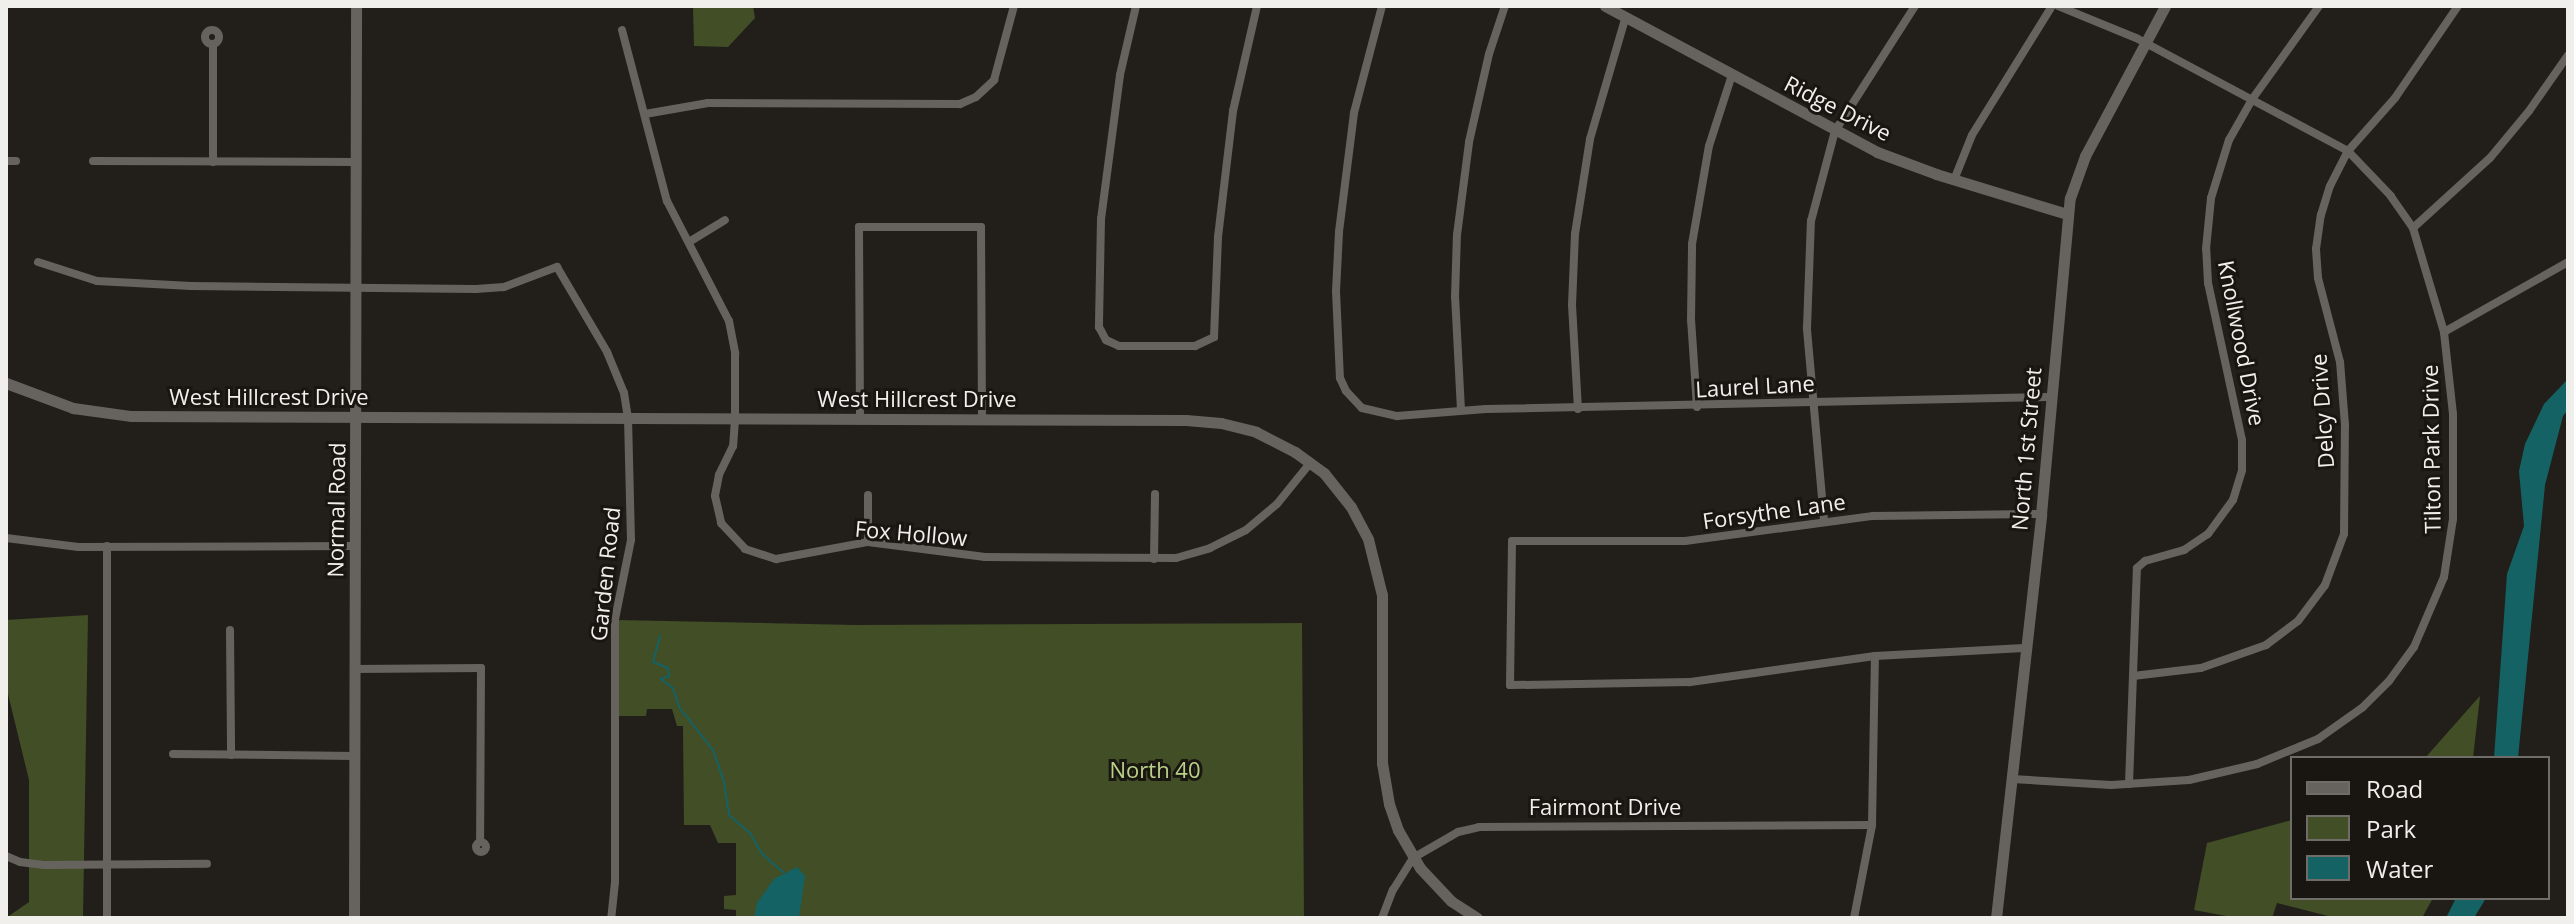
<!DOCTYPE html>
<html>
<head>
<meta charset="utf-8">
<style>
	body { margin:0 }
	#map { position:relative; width:2574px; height:924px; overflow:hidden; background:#221f1b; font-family:"Open Sans",sans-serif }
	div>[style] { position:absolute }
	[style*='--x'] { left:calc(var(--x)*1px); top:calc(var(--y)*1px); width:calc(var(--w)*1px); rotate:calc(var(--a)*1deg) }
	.green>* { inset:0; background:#414e26 }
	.water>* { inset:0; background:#146264 }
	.stream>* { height:2px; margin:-1px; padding:0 1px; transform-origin:1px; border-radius:1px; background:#146264 }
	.street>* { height:8px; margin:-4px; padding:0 4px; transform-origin:4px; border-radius:4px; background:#66635e }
	.street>.ring { margin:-4px; padding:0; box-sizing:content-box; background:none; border:8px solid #66635e; border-radius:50% }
	.secondary>* { height:11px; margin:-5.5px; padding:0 5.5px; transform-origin:5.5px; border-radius:5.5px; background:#66635e }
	span { translate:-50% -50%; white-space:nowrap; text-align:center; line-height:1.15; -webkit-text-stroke:6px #191612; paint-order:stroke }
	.street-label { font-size:22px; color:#f1efec }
	.park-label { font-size:22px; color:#b9d187 }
	.frame { position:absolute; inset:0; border:8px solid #f1efec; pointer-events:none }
	.legend { position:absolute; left:2290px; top:756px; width:260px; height:144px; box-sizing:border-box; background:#191612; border:2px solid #6f6d69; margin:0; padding:10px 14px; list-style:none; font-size:24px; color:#f1efec }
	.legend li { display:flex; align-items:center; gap:16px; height:40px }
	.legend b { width:40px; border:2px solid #6f6d69 }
</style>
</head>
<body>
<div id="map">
	<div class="green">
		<i style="clip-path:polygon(693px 6px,753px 6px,755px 18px,728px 47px,694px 46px)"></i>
		<i style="clip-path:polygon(88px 615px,83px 918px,6px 918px,29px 902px,29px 780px,6px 686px,6px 620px)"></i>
		<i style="clip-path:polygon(616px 620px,855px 625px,1302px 623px,1304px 918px,736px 918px,736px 910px,724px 909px,724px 896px,736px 895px,736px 843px,718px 843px,710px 825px,684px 825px,683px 726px,677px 726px,672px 709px,647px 709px,646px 716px,616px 716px)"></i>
		<i style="clip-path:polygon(2480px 696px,2473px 758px,2425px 758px,2471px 706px)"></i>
		<i style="clip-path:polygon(2292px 820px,2292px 898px,2433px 898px,2422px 918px,2336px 918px,2277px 903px,2272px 918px,2237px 918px,2194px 910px,2207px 843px)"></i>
	</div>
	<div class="water">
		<i style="clip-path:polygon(2568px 379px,2568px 410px,2563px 416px,2545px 485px,2518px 758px,2494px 758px,2507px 574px,2524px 526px,2519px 471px,2525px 444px,2544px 404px)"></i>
		<i style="clip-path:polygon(797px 867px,805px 876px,799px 918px,754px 918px,757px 903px,774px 879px)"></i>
		<i style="clip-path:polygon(2456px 898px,2486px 898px,2474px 918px,2446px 918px)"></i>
	</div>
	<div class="stream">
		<i style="--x:660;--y:636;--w:27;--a:105"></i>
		<i style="--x:653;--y:662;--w:16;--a:22"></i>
		<i style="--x:668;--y:668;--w:8;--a:83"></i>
		<i style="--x:669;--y:676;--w:9;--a:159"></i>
		<i style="--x:661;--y:679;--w:15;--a:37"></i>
		<i style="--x:673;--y:688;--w:20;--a:72"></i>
		<i style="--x:679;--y:707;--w:55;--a:51.7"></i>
		<i style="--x:713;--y:750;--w:34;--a:71"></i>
		<i style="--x:724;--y:782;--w:33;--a:81"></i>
		<i style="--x:729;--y:815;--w:28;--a:41"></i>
		<i style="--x:750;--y:833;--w:24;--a:60"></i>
		<i style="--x:762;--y:854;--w:28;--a:41"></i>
	</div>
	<div class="street">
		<i style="--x:1136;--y:6;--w:71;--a:103.1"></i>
		<i style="--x:1120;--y:75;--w:145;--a:97.5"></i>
		<i style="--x:1101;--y:219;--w:108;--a:91.1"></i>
		<i style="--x:1099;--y:327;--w:15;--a:62"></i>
		<i style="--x:1106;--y:340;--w:14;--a:25"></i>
		<i style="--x:1119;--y:346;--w:76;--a:0"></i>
		<i style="--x:1195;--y:346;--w:21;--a:-25"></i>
		<i style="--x:1214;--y:337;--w:100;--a:-87.7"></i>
		<i style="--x:1218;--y:237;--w:127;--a:-83.2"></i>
		<i style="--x:1233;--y:111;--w:108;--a:-77.1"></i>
		<i style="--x:1382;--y:6;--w:111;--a:104.7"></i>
		<i style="--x:1354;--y:113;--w:120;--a:97.2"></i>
		<i style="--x:1339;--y:232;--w:59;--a:92.9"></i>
		<i style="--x:1336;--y:291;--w:87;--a:87.4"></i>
		<i style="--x:1340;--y:378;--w:14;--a:65"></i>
		<i style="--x:1346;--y:391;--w:23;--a:47"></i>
		<i style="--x:1362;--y:408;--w:36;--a:13"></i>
		<i style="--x:1397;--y:416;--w:89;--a:-4.5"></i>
		<i style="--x:1486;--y:409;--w:565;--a:-1.22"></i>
		<i class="ring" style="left:205px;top:30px;width:6px;height:6px"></i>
		<i style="--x:622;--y:30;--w:177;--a:75.3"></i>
		<i style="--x:667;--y:201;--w:135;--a:62.7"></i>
		<i style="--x:729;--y:321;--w:33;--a:79"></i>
		<i style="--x:735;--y:353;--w:66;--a:90"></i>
		<i style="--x:735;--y:419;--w:27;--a:94"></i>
		<i style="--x:733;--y:446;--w:32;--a:116"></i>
		<i style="--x:719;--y:475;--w:21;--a:101"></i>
		<i style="--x:715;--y:496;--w:28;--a:77"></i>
		<i style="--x:721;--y:523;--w:35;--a:47"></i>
		<i style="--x:745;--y:549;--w:33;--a:18"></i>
		<i style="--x:776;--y:559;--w:94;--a:-10.5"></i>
		<i style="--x:868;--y:542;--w:118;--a:7.3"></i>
		<i style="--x:985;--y:557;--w:191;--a:0.3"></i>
		<i style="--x:1176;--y:558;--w:35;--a:-16"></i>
		<i style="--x:1210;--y:548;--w:40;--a:-26.6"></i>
		<i style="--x:1246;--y:530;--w:40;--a:-40"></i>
		<i style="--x:1277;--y:504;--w:54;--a:-51"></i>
		<i style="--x:213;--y:45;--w:117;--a:90"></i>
		<i style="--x:645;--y:114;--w:64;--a:-9.9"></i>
		<i style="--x:708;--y:103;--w:252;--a:0.2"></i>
		<i style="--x:960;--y:104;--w:17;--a:-24"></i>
		<i style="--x:976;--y:97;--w:25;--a:-43"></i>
		<i style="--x:994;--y:80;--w:77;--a:-74.9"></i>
		<i style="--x:6;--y:161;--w:10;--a:0"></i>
		<i style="--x:93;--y:161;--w:263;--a:0.2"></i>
		<i style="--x:1954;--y:180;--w:48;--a:-68.2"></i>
		<i style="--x:1972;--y:135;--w:152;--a:-58.2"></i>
		<i style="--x:2413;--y:228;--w:104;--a:-42.3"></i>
		<i style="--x:2490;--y:158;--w:61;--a:-50.3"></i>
		<i style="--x:2529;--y:111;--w:68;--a:-55.1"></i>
		<i style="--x:689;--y:242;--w:42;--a:-31.4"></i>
		<i style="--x:38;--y:262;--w:62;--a:17.9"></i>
		<i style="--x:97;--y:281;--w:94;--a:3"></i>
		<i style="--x:191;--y:286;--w:285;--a:0.6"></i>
		<i style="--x:476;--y:289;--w:28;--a:-4"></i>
		<i style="--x:504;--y:287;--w:57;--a:-20.7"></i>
		<i style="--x:557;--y:267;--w:99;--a:59.5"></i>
		<i style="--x:607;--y:352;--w:44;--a:67.5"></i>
		<i style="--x:624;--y:393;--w:25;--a:81"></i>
		<i style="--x:628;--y:418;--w:122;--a:88.6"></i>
		<i style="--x:631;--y:540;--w:81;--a:101.4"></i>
		<i style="--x:615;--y:619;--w:263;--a:90"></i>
		<i style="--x:615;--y:882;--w:36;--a:96"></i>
		<i style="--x:2444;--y:332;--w:142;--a:-29.4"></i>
		<i style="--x:1697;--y:407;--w:87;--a:-93.9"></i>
		<i style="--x:1691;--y:320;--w:76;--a:-89.2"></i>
		<i style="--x:1692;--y:244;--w:99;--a:-80.2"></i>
		<i style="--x:1709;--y:146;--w:75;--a:-72.1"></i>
		<i style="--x:1578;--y:409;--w:104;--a:-93.3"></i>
		<i style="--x:1572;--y:305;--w:71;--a:-87.6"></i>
		<i style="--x:1575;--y:234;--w:96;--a:-81"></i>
		<i style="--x:1590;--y:139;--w:128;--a:-73.7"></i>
		<i style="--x:1461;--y:410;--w:113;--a:-93"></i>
		<i style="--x:1455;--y:297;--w:62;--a:-88.2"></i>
		<i style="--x:1457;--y:235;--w:94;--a:-82.6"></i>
		<i style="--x:1469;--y:142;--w:90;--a:-77.2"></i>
		<i style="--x:1489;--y:54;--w:51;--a:-71.6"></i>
		<i style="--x:860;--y:419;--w:192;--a:-90.3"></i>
		<i style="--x:859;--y:227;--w:122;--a:0"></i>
		<i style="--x:981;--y:227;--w:193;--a:89.7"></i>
		<i style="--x:868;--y:495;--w:47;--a:90"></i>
		<i style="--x:1824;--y:520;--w:193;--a:-95.1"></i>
		<i style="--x:1807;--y:328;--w:107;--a:-87.9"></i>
		<i style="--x:1811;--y:221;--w:93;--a:-75.1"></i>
		<i style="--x:1835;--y:131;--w:148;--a:-57.4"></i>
		<i style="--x:6;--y:538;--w:73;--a:7.1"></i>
		<i style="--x:78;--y:547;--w:277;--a:-0.2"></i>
		<i style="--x:1154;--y:559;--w:65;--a:-89.1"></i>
		<i style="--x:230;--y:630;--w:125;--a:89.5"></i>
		<i style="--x:2024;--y:648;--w:149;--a:176.9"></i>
		<i style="--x:1875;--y:656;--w:188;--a:172"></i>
		<i style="--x:1689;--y:682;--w:179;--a:179"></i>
		<i style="--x:1510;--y:685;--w:144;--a:-89.2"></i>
		<i style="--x:1512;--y:541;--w:173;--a:0"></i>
		<i style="--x:1685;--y:541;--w:190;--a:-7.6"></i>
		<i style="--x:1873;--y:516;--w:168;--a:-0.7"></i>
		<i style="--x:355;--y:669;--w:126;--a:-0.5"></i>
		<i style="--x:481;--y:668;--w:173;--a:90.3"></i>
		<i style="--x:2133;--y:676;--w:68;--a:-6.7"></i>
		<i style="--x:2201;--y:668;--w:69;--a:-19.5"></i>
		<i style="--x:2266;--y:645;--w:40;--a:-37"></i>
		<i style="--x:2298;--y:621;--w:45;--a:-53.1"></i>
		<i style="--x:2325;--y:585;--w:54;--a:-69.6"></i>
		<i style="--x:2344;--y:534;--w:109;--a:-89.5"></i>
		<i style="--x:2345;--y:425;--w:63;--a:-94.5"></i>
		<i style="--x:2340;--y:362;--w:87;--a:-104.7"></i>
		<i style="--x:2318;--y:278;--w:29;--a:-94"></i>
		<i style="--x:2316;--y:249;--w:34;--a:-82"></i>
		<i style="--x:2321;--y:215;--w:30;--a:-73"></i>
		<i style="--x:2330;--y:186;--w:39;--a:-63"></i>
		<i style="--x:2348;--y:151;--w:71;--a:-48.4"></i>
		<i style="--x:2395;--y:98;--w:112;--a:-55.6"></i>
		<i style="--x:173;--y:754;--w:181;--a:0.6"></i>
		<i style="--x:2012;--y:779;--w:99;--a:3.5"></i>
		<i style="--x:2111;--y:785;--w:78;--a:-3.7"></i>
		<i style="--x:2189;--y:780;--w:70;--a:-13.2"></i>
		<i style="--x:2257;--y:764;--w:66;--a:-22.3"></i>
		<i style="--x:2318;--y:739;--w:55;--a:-35.4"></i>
		<i style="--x:2363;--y:707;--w:37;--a:-45"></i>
		<i style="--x:2389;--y:681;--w:42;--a:-53.7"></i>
		<i style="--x:2414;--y:647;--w:76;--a:-66.8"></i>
		<i style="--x:2444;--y:577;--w:59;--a:-81.2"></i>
		<i style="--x:2453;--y:519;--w:105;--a:-90"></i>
		<i style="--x:2453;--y:414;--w:82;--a:-96.3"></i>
		<i style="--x:2444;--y:332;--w:109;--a:-106.6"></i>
		<i style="--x:2413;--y:228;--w:39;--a:-125"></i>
		<i style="--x:2391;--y:196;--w:62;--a:-133.7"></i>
		<i style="--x:2348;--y:151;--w:240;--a:-151.9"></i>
		<i style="--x:2136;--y:38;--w:84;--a:-157.7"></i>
		<i style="--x:2129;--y:784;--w:216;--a:-87.9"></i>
		<i style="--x:2137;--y:568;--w:11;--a:-41"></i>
		<i style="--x:2145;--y:561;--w:41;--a:-15.8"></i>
		<i style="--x:2184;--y:550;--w:29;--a:-34"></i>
		<i style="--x:2208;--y:534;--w:42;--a:-53.7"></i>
		<i style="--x:2233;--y:500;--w:31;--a:-73"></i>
		<i style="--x:2242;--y:470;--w:30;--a:-90"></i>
		<i style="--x:2242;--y:440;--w:161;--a:-102.2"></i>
		<i style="--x:2208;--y:283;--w:34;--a:-93"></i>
		<i style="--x:2206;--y:249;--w:51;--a:-84.4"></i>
		<i style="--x:2211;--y:198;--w:61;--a:-72.8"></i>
		<i style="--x:2229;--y:140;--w:48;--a:-60.3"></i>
		<i style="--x:2253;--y:98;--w:113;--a:-54.3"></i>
		<i class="ring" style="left:476px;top:842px;width:2px;height:2px"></i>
		<i style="--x:6;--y:856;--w:15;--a:23"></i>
		<i style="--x:20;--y:862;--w:24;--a:7"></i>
		<i style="--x:44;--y:865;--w:163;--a:-0.4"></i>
		<i style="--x:107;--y:918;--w:372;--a:-90"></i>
		<i style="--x:1382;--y:918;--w:30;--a:-69"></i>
		<i style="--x:1393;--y:890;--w:38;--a:-58"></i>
		<i style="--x:1413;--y:858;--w:52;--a:-30"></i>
		<i style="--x:1458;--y:832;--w:22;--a:-13"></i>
		<i style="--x:1479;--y:827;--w:393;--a:-0.3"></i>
		<i style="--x:1854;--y:918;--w:95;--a:-79"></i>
		<i style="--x:1872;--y:825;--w:169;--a:-89"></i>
	</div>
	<div class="secondary">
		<i style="--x:1605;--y:6;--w:309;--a:28.2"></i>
		<i style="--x:1877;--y:152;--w:63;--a:20.4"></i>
		<i style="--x:1936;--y:174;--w:137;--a:17"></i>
		<i style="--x:6;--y:383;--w:72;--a:20.5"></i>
		<i style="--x:73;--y:408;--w:59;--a:7.9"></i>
		<i style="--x:131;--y:416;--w:1055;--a:0.22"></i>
		<i style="--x:1186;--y:420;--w:35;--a:5"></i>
		<i style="--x:1221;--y:423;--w:36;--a:14"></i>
		<i style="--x:1256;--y:432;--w:44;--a:27.1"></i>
		<i style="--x:1295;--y:452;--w:36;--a:36"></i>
		<i style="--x:1324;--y:473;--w:43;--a:51.5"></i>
		<i style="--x:1351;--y:507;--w:36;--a:62"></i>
		<i style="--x:1368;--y:539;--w:58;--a:76"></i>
		<i style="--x:1382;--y:595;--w:168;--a:90"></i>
		<i style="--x:1382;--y:763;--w:42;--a:80.3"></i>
		<i style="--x:1389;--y:804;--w:28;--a:71"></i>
		<i style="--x:1398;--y:830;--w:44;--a:59.9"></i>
		<i style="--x:1420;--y:868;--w:45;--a:46.8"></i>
		<i style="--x:1451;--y:901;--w:31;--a:33"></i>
		<i style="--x:354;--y:918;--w:912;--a:-89.87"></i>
		<i style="--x:1996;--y:918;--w:406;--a:-83.6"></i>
		<i style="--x:2041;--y:514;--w:317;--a:-84.8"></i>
		<i style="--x:2070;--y:198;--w:45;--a:-70.3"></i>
		<i style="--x:2085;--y:156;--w:170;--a:-61.9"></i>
	</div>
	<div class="street-label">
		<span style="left:1838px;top:108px;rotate:27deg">Ridge Drive</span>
		<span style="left:2242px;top:343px;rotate:79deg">Knollwood Drive</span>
		<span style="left:1755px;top:386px;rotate:-3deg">Laurel Lane</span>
		<span style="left:269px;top:397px">West Hillcrest Drive</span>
		<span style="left:917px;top:399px">West Hillcrest Drive</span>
		<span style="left:2322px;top:411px;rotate:-94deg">Delcy Drive</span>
		<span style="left:2026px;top:449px;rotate:-85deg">North 1st Street</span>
		<span style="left:2431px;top:449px;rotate:-91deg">Tilton Park Drive</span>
		<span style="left:336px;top:510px;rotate:-89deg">Normal Road</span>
		<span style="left:1774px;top:511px;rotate:-8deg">Forsythe Lane</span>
		<span style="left:911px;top:533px;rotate:5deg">Fox Hollow</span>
		<span style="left:605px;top:574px;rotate:-84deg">Garden Road</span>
		<span style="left:1605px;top:807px">Fairmont Drive</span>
	</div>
	<div class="park-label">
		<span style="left:1155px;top:770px">North 40</span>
	</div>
	<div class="frame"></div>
	<ul class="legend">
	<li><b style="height:10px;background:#66635e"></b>Road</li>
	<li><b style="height:22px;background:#414e26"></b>Park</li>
	<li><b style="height:22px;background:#146264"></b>Water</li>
	</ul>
</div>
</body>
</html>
